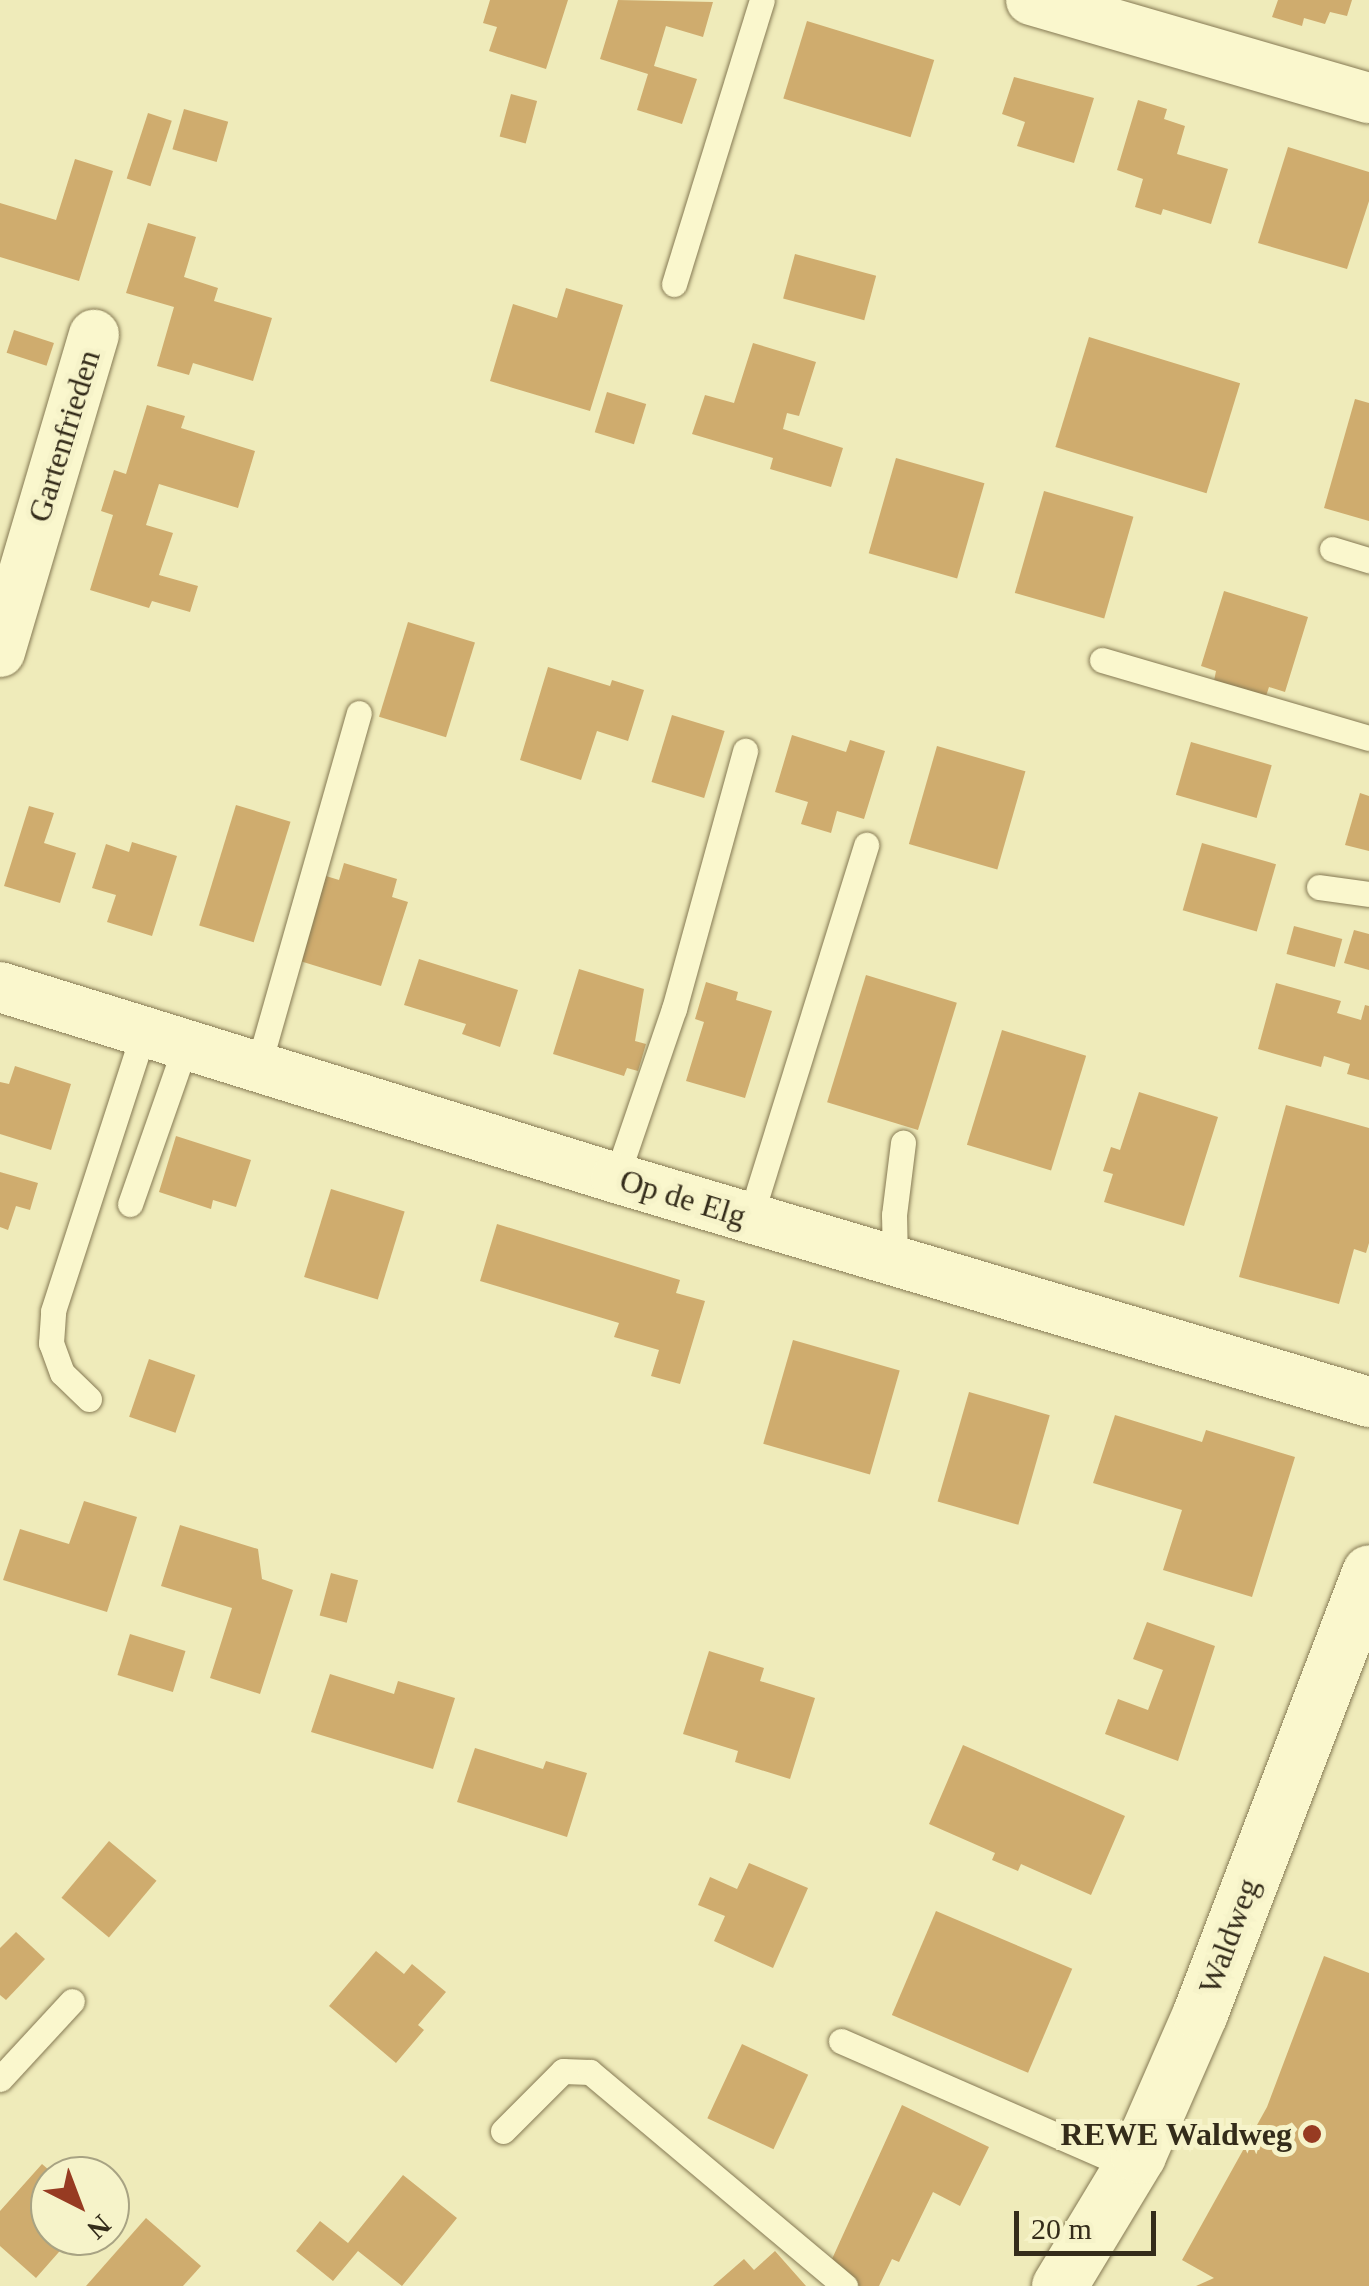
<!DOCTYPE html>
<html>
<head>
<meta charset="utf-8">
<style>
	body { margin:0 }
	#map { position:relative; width:1369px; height:2286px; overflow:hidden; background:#efebba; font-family:"Times New Roman",serif }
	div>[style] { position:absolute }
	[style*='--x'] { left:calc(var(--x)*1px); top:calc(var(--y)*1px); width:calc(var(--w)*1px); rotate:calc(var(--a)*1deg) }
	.building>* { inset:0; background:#cfac6e; transform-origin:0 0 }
	.roads { filter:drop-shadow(0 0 2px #867a54) drop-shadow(0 0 2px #867a54) }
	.lane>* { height:25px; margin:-12.5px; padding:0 12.5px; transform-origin:12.5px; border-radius:12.5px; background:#faf7cd }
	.street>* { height:50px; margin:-25px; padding:0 25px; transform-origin:25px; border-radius:25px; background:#faf7cd }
	.secondary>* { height:55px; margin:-27.5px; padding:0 27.5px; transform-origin:27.5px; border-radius:27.5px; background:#faf7cd }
	.dots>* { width:28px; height:28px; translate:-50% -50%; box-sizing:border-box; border:5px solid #f6f3c9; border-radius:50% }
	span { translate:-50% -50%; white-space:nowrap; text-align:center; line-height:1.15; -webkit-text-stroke:10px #f6f3c9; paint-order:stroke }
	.street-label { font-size:32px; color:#342c1a }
	.poi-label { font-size:32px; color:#342c1a; font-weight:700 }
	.right { translate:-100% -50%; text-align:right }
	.north { position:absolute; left:30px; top:2156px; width:100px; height:100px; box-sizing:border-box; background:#f6f3c9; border:2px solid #a8a383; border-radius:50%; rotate:138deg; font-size:28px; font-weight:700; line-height:40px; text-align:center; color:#342c1a }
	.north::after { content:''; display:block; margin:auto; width:35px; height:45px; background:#973b22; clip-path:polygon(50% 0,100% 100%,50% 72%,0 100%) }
	.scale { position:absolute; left:1014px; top:2211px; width:142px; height:45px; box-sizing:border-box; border:5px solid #342c1a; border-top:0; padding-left:12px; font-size:30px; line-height:35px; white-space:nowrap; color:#342c1a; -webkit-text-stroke:8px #f6f3c9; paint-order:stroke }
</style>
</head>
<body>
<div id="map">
	<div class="building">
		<i style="clip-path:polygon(490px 0,568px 0,546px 69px,489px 51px,497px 27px,483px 23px)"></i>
		<i style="clip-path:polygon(618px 0,713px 2px,703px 37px,666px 26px,654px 66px,697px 79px,682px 124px,637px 110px,648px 74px,600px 59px)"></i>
		<i style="clip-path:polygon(1278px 0,1352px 0,1347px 16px,1330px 12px,1325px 24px,1304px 18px,1302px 26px,1272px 17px)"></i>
		<i style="left:807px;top:21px;width:133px;height:81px;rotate:17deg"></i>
		<i style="clip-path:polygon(1014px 77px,1094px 98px,1074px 163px,1017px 146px,1025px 122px,1002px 114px)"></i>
		<i style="left:511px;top:94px;width:27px;height:44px;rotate:15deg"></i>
		<i style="clip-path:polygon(1138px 100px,1167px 109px,1164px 119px,1185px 126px,1177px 154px,1228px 169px,1211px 224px,1163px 209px,1161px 215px,1135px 207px,1143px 179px,1117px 170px)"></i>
		<i style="left:184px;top:109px;width:46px;height:42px;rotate:16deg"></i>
		<i style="left:148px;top:113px;width:25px;height:69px;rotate:18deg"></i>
		<i style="clip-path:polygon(1288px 147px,1369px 172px,1369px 201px,1347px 269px,1258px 243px)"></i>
		<i style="clip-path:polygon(75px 159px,113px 171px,79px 281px,0 257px,0 203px,56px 220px)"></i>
		<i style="clip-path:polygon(148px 223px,196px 237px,184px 277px,218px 288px,214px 301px,272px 318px,253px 381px,193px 363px,189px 375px,157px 366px,174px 307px,126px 293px)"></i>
		<i style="left:795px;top:254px;width:84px;height:46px;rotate:15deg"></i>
		<i style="clip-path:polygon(566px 288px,623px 305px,590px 411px,490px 381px,513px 304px,557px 318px)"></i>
		<i style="left:14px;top:330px;width:42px;height:24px;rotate:18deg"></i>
		<i style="left:1089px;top:337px;width:158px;height:115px;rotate:17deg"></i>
		<i style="clip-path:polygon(753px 343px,816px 362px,799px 416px,787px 413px,783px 429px,843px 448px,831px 487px,770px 469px,773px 458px,692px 434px,705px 395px,734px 403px)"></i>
		<i style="left:607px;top:392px;width:41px;height:42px;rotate:17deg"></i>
		<i style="clip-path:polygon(1355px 399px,1369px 403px,1369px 521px,1324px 508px)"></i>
		<i style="clip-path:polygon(147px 405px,185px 416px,181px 428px,255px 451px,238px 508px,159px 484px,146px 525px,173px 533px,159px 575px,198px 586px,190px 612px,152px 601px,149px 608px,90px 590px,113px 515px,101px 511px,114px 470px,126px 474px)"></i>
		<i style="left:896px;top:458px;width:92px;height:99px;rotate:16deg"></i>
		<i style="left:1044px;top:491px;width:93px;height:106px;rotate:16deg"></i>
		<i style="clip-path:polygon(1224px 591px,1308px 617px,1285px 692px,1269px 687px,1266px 696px,1214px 681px,1216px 671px,1201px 666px)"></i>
		<i style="left:408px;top:622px;width:70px;height:99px;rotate:17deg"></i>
		<i style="clip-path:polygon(548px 667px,610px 686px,612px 680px,644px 690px,628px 741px,597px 731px,581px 780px,520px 760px)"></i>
		<i style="left:672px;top:715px;width:55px;height:70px;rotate:17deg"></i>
		<i style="clip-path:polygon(792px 735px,846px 752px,850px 740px,885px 751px,864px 819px,837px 811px,831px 833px,801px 824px,808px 802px,775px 792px)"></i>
		<i style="left:1191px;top:742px;width:84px;height:55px;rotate:16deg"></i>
		<i style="left:937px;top:746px;width:92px;height:102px;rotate:16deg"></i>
		<i style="clip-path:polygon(1360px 793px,1369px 796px,1369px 851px,1345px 845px)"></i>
		<i style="left:236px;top:805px;width:57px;height:126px;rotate:17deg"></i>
		<i style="clip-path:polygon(29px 806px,54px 813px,44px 843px,76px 853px,60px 903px,4px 886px)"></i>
		<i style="clip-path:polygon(132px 842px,177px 856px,152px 936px,107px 922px,116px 895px,92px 888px,106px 844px,129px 852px)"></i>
		<i style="left:1202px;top:843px;width:77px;height:70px;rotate:16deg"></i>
		<i style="clip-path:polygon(344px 863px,397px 879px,392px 897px,408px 902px,381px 986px,300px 961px,326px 876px,339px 880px)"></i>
		<i style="left:1294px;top:926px;width:50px;height:29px;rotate:15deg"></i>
		<i style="clip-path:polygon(1354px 930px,1369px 934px,1369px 970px,1344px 963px)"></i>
		<i style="clip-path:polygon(419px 959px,518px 990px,500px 1047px,462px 1034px,466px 1024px,404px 1005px)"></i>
		<i style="clip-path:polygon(579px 969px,644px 989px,635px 1041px,646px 1044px,638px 1071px,627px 1068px,624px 1076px,553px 1054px)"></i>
		<i style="left:866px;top:975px;width:95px;height:133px;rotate:17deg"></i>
		<i style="clip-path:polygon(706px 982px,738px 992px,736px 1000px,772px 1011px,745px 1098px,686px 1081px,704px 1022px,695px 1019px)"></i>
		<i style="clip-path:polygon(1276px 983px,1341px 1001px,1337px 1013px,1361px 1020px,1365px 1005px,1369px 1006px,1369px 1080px,1347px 1074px,1350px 1064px,1324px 1056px,1321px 1067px,1258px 1049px)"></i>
		<i style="left:1002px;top:1030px;width:88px;height:120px;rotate:17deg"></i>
		<i style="clip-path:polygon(15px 1066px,71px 1084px,51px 1150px,0 1134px,0 1082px,9px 1084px)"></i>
		<i style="clip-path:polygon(1139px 1092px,1218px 1117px,1184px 1226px,1104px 1202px,1113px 1174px,1103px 1171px,1111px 1147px,1120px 1150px)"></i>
		<i style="clip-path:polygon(1286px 1105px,1369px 1128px,1369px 1243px,1366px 1253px,1354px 1249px,1339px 1304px,1239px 1277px)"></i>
		<i style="clip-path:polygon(176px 1136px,251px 1160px,236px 1207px,213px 1200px,211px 1209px,159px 1192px)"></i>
		<i style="clip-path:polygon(0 1172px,38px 1183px,30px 1210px,16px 1206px,8px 1230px,0 1227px)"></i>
		<i style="left:331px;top:1189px;width:77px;height:92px;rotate:17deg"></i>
		<i style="clip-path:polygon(497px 1224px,680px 1280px,676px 1293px,705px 1301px,680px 1384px,651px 1376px,659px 1350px,614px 1337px,619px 1323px,480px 1281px)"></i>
		<i style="left:793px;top:1340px;width:111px;height:108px;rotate:16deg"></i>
		<i style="left:149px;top:1359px;width:49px;height:61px;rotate:19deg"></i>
		<i style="left:969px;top:1392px;width:84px;height:114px;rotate:16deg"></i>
		<i style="clip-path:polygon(1115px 1415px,1202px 1442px,1206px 1430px,1295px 1457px,1252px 1597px,1163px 1570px,1182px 1510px,1093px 1483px)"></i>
		<i style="clip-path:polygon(84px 1501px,137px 1517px,107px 1612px,3px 1580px,20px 1529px,69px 1544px)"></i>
		<i style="clip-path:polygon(180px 1525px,258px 1549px,262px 1579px,293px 1590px,260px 1694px,210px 1678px,232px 1608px,161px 1586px)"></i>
		<i style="left:331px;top:1573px;width:28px;height:44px;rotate:15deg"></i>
		<i style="clip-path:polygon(1147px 1622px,1215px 1646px,1178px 1761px,1105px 1734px,1118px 1699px,1148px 1710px,1163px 1670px,1133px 1659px)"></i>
		<i style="left:130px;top:1634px;width:58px;height:43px;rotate:17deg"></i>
		<i style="clip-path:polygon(709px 1651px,764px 1668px,760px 1681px,815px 1698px,790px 1779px,735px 1762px,738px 1751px,683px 1734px)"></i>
		<i style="clip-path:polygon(330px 1674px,394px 1694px,398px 1681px,455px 1698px,433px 1769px,311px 1732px)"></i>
		<i style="clip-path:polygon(963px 1745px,1125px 1816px,1091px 1895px,1021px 1864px,1018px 1871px,992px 1860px,995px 1853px,929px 1824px)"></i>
		<i style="clip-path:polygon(475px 1748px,543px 1769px,546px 1761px,587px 1773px,567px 1837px,457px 1802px)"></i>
		<i style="left:109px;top:1841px;width:62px;height:74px;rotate:40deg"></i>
		<i style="clip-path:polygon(749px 1863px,808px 1888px,773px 1968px,714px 1941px,725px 1916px,698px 1905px,710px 1877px,737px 1889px)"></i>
		<i style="left:936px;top:1911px;width:148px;height:113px;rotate:23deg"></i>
		<i style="clip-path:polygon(16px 1932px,45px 1959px,6px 2000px,0 1995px,0 1948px)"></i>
		<i style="clip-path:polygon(376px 1951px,404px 1974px,412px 1964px,446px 1992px,418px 2025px,424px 2030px,396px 2063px,329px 2006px)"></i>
		<i style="clip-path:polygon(1324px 1956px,1369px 1973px,1369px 2286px,1196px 2286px,1214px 2278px,1182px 2260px,1267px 2107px)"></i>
		<i style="left:742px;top:2044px;width:73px;height:82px;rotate:25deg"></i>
		<i style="clip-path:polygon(902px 2105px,989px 2147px,960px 2206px,933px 2192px,899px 2262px,892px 2259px,879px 2286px,859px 2286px,832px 2259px)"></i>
		<i style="clip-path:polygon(42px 2164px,56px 2176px,50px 2176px,50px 2236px,73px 2236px,36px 2278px,0 2246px,0 2211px)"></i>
		<i style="clip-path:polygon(403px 2175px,457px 2218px,402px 2286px,358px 2251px,333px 2281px,296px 2251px,320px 2221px,348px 2243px)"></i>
		<i style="clip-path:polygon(146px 2218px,201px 2266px,183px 2286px,86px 2286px)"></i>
		<i style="clip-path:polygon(775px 2251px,806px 2286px,713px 2286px,744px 2259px,754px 2270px)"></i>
	</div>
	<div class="roads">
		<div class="lane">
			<i style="--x:674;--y:284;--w:297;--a:-72.8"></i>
			<i style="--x:1332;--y:549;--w:39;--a:17"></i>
			<i style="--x:1102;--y:660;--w:278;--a:16.3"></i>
			<i style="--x:1319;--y:887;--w:50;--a:8"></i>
			<i style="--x:258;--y:1067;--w:368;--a:-74.1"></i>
			<i style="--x:616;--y:1178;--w:179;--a:-71.1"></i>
			<i style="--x:674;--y:1009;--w:268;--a:-74.6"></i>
			<i style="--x:130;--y:1204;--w:170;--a:-70.7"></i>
			<i style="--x:750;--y:1218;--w:391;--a:-72.7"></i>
			<i style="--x:895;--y:1261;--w:46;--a:-91.2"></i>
			<i style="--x:894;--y:1215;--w:73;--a:-82.9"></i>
			<i style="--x:89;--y:1399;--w:37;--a:-136"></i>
			<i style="--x:62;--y:1373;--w:32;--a:-110"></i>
			<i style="--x:51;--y:1343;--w:32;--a:-86"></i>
			<i style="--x:53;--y:1311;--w:294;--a:-72"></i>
			<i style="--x:841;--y:2041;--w:315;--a:23.6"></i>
			<i style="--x:0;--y:2079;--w:106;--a:-47.3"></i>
			<i style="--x:503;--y:2131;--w:85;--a:-45"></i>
			<i style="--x:563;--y:2071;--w:27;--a:2"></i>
			<i style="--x:590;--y:2072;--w:333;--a:40"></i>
		</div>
		<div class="street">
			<i style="--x:1031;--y:0;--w:352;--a:16.2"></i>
			<i style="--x:0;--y:652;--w:331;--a:-73.5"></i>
			<i style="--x:0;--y:987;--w:645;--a:17.23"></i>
			<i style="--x:616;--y:1178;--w:786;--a:16.57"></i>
		</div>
		<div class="secondary">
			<i style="--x:1059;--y:2286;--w:153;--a:-58.9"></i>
			<i style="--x:1138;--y:2155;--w:155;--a:-66.4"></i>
			<i style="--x:1200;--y:2013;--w:472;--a:-69"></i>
		</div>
	</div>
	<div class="dots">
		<i style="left:1312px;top:2134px;background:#973b22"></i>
	</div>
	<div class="street-label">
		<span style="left:64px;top:436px;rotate:-73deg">Gartenfrieden</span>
		<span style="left:683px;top:1198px;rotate:17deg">Op de Elg</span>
		<span style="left:1229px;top:1936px;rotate:-70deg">Waldweg</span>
	</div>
	<div class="poi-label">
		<span class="right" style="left:1292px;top:2134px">REWE Waldweg</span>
	</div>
	<div class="north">N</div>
	<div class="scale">20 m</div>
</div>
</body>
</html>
